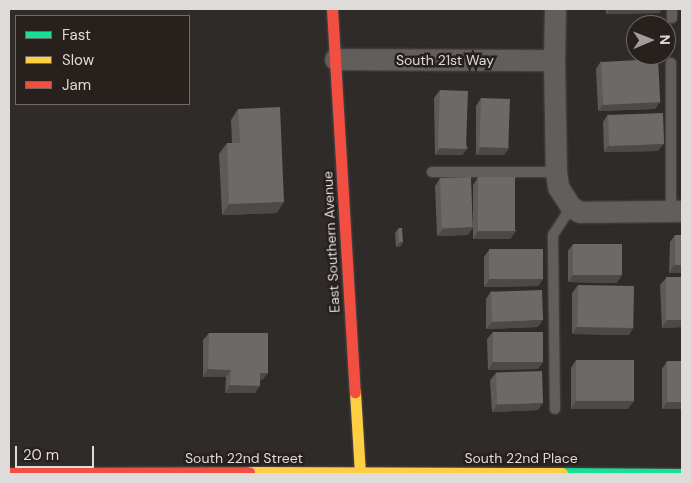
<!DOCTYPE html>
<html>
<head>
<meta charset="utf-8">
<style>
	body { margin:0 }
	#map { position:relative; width:691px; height:483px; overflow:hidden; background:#2f2b29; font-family:"DM Sans",sans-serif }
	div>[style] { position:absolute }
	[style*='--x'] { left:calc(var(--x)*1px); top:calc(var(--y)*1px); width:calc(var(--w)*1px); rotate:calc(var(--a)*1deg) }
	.roads { filter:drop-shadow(0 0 1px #4b4846) drop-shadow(0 0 1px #4b4846) }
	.lane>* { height:10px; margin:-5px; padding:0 5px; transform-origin:5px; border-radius:5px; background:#615e5c }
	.street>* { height:21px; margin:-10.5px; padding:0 10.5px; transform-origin:10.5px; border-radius:10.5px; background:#615e5c }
	.fast>* { height:11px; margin:-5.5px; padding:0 5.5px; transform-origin:5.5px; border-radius:5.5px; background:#16e098 }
	.slow>* { height:11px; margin:-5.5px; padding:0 5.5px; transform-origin:5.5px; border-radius:5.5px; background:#ffcf43 }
	.jam>* { height:11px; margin:-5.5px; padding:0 5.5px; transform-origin:5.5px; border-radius:5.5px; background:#f24e42 }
	.wall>* { inset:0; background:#5d5a59 }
	.shaded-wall>* { inset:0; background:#4c4a48 }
	.building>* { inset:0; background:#6c6967; transform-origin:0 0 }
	span { translate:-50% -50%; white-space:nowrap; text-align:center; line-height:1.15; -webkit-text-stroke:5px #27201d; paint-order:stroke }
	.street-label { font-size:14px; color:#dfdbd8 }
	.frame { position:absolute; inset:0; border:10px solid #dfdbd8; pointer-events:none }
	.legend { position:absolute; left:15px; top:15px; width:175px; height:90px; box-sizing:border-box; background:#27201d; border:1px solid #716b68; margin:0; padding:6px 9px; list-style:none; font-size:15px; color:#dfdbd8 }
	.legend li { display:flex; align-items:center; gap:10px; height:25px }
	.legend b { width:25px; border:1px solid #716b68 }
	.north { position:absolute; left:626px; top:15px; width:50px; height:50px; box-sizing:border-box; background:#27201d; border:1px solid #716b68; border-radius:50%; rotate:89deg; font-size:14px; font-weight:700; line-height:20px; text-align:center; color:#dfdbd8 }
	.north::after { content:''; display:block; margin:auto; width:18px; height:22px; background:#a19d9b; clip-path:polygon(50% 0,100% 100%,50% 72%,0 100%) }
	.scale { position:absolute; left:15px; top:446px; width:79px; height:22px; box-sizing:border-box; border:2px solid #dfdbd8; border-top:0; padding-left:6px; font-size:15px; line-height:18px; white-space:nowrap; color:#dfdbd8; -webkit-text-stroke:4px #27201d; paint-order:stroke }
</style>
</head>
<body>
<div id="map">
	<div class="roads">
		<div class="lane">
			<i style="--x:672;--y:18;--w:9;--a:-90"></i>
			<i style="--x:432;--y:172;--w:124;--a:0"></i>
			<i style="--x:671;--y:211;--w:148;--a:-90"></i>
			<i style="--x:555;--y:409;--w:174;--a:-90.7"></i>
			<i style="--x:553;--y:235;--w:33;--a:-57"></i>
		</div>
		<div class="street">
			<i style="--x:555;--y:9;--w:51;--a:91.1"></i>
			<i style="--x:554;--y:60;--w:112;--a:89"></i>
			<i style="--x:556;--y:172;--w:15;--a:82"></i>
			<i style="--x:558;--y:187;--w:24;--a:57"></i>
			<i style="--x:571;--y:207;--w:10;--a:29"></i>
			<i style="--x:580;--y:212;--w:102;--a:-0.6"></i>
			<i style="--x:335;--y:59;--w:219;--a:0.3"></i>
		</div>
		<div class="fast">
			<i style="--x:562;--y:473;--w:120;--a:0.5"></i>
		</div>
		<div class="slow">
			<i style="--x:355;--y:392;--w:82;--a:86.5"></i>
			<i style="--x:249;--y:472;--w:313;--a:0.2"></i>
		</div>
		<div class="jam">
			<i style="--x:332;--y:9;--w:384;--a:86.6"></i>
			<i style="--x:9;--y:473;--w:240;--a:-0.2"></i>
		</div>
	</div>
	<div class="wall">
		<i style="clip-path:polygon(606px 9px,662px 9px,659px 13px,606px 14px)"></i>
		<i style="clip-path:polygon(601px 61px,660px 102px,655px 109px,598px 111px,596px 69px)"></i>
		<i style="clip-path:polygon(440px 90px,468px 148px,462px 155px,435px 155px,434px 98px)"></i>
		<i style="clip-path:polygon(481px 98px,504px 155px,476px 155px,476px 106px)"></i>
		<i style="clip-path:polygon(238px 109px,277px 213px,222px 215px,219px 154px,227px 143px,232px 143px,231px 120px)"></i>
		<i style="clip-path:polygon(608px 114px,658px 151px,604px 152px,603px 122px)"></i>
		<i style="clip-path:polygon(478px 177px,516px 231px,510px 239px,473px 239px,473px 185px)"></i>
		<i style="clip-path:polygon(440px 178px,473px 227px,468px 235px,437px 236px,435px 186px)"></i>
		<i style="clip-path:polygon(398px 229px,401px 246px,396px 247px,395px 233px)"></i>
		<i style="clip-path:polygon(675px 235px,682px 273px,669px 273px,670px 242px)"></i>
		<i style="clip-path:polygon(573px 244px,617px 283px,568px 282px,568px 251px)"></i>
		<i style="clip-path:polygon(489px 250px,543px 279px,538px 286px,484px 287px,484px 257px)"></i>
		<i style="clip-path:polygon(682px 277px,682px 327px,662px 328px,660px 285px,666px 278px)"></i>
		<i style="clip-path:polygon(578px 285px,629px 335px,572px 334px,572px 293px)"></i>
		<i style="clip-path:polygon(491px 291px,538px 327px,486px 329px,486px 299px)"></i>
		<i style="clip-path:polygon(493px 332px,543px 362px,538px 369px,488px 370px,487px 339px)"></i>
		<i style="clip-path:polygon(209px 333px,268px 373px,262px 380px,260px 380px,255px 393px,225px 393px,226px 377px,203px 377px,203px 340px)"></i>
		<i style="clip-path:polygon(576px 360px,628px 409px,571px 409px,571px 368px)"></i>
		<i style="clip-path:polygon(667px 361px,682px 409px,662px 409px,662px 369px)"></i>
		<i style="clip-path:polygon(496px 373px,538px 410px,492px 412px,490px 380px)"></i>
	</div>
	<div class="shaded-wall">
		<i style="clip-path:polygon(610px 9px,662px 9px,659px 13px,606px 14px)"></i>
		<i style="clip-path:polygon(660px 102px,655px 109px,598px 111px,603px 104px)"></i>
		<i style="clip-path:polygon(664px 144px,658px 151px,604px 152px,609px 145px)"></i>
		<i style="clip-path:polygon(481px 147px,510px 147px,504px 155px,476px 155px)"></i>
		<i style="clip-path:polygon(440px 148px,468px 148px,462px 155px,435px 155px)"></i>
		<i style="clip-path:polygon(284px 202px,277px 213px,222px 215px,229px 204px)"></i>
		<i style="clip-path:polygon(473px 227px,468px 235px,437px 236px,443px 229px)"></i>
		<i style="clip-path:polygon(478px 231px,516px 231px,510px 239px,473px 239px)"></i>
		<i style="clip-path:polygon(403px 242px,401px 246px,396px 247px,399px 243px)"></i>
		<i style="clip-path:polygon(674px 265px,682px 265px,682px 273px,669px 273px)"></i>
		<i style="clip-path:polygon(573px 275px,622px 275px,617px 283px,568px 282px)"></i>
		<i style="clip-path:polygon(490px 279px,543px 279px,538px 286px,484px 287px)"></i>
		<i style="clip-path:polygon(543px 320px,538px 327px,486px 329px,492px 322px)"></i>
		<i style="clip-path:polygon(667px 320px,682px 320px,682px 327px,662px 328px)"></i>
		<i style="clip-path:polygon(577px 327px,634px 327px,629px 335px,572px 334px)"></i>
		<i style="clip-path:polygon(493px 362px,543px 362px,538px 369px,488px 370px)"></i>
		<i style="clip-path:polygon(208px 369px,231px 370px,226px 377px,203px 377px)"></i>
		<i style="clip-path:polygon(260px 373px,268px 373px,262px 380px,255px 380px)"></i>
		<i style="clip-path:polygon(230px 385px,260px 386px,255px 393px,225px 393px)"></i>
		<i style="clip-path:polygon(576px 401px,634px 401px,628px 409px,571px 409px)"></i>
		<i style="clip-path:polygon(667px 402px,682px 402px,682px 409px,662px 409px)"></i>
		<i style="clip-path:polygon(543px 403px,538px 410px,492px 412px,497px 404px)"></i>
	</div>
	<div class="building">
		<i style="left:658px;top:59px;width:43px;height:57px;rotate:87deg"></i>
		<i style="left:440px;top:90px;width:28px;height:58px;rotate:2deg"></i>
		<i style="left:481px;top:98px;width:29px;height:49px;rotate:2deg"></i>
		<i style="clip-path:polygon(280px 107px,284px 202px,229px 204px,227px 143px,240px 143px,238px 109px)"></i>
		<i style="left:663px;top:113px;width:31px;height:55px;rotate:88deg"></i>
		<i style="left:471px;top:177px;width:50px;height:31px;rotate:88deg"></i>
		<i style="left:478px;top:177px;width:37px;height:54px"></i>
		<i style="left:402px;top:228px;width:14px;height:4px;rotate:86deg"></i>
		<i style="left:675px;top:235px;width:7px;height:30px"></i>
		<i style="left:573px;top:244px;width:49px;height:31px"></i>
		<i style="left:543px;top:249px;width:30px;height:54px;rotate:90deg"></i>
		<i style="left:682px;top:277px;width:43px;height:16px;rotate:90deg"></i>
		<i style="left:578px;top:285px;width:56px;height:42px;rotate:1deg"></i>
		<i style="left:542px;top:290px;width:30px;height:51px;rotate:88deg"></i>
		<i style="left:493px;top:332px;width:50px;height:30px"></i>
		<i style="clip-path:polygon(209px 333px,268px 333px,268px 373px,260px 373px,260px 386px,230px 385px,231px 370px,208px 369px)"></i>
		<i style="left:576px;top:360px;width:58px;height:41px"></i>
		<i style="left:667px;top:361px;width:15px;height:41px"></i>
		<i style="left:542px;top:371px;width:32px;height:46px;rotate:88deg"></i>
	</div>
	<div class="street-label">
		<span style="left:445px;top:60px">South 21st Way</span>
		<span style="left:331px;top:242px;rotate:-93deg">East Southern Avenue</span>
		<span style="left:244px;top:458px">South 22nd Street</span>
		<span style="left:521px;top:458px">South 22nd Place</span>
	</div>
	<div class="frame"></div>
	<ul class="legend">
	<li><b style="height:6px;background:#16e098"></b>Fast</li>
	<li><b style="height:6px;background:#ffcf43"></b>Slow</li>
	<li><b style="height:6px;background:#f24e42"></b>Jam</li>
	</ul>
	<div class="north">N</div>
	<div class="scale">20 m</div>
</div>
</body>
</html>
